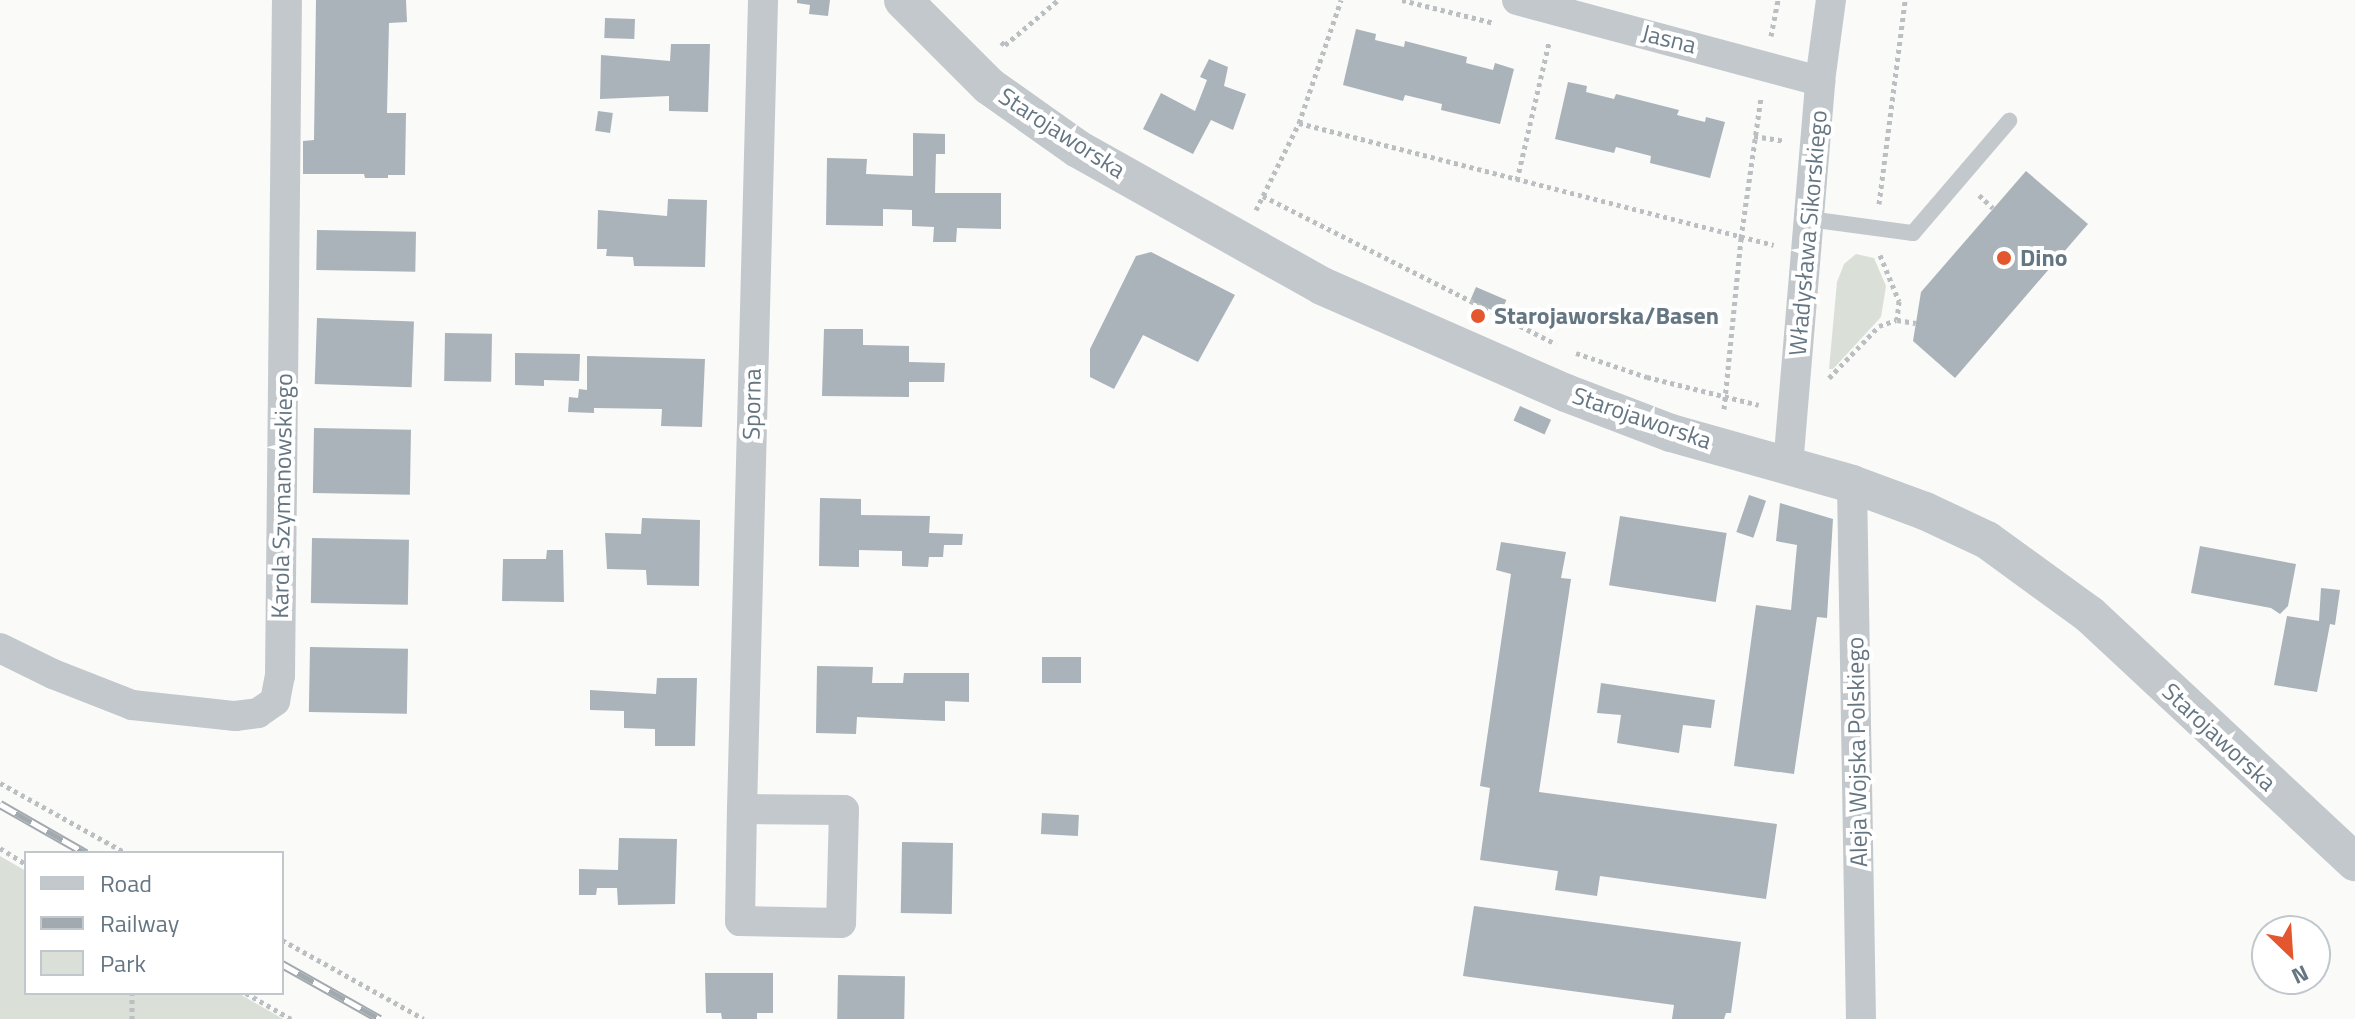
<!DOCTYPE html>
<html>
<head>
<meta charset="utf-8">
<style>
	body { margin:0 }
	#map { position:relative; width:2355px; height:1019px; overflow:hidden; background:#fafaf8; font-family:"Titillium Web",sans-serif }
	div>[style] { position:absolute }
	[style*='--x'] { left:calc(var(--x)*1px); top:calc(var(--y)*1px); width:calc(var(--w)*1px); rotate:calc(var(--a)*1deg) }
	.green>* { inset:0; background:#dadfd7 }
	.building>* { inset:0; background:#aab3b9; transform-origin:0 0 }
	.path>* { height:5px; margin-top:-2.5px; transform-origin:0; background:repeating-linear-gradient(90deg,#bbbfc2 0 4px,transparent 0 8px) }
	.service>* { height:16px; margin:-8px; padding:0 8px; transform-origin:8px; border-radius:8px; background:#c3c8cc }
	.minor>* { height:30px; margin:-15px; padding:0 15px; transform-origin:15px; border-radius:15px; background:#c3c8cc }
	.tertiary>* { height:38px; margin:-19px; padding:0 19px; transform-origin:19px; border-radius:19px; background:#c3c8cc }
	.rail>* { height:9px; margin-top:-4.5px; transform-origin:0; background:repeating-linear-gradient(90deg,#fff 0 18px,#a2aab0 0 36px); box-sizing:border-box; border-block:2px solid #a2aab0 }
	.dots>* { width:22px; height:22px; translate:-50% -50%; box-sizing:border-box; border:4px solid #fff; border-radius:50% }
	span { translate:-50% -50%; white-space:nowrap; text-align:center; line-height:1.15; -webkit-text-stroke:8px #fff; paint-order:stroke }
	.street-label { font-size:24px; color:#657683 }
	.poi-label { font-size:24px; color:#657683; font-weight:700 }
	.left { translate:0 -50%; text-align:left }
	.legend { position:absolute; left:24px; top:851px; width:260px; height:144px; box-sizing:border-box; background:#fff; border:2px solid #c1c8cd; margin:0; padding:10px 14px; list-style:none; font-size:24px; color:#657683 }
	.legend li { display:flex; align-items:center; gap:16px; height:40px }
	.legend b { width:40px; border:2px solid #c1c8cd }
	.north { position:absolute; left:2251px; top:915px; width:80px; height:80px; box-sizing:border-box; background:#fff; border:2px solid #c1c8cd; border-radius:50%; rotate:155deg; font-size:22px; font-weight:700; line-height:32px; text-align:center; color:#657683 }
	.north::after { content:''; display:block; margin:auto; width:28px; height:36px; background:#e4572e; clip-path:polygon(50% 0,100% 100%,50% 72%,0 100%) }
</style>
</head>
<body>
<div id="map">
	<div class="green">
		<i style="clip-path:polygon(1856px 254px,1874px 258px,1886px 286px,1881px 317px,1833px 369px,1829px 369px,1837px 282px,1844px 264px)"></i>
		<i style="clip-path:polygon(0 856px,26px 871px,26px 993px,238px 993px,283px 1019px,0 1019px)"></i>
	</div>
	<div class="building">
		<i style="clip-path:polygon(316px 0,406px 0,407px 22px,389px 23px,387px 113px,406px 113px,405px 175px,388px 175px,388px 178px,365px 178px,364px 174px,303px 174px,303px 141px,314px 140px)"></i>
		<i style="clip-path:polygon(797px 0,830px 0,828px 16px,809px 14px,810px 5px,797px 3px)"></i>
		<i style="left:605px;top:18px;width:30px;height:20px;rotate:2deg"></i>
		<i style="clip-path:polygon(1356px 29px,1376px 34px,1375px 40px,1404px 47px,1405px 41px,1467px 57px,1466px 63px,1493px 70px,1495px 63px,1514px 69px,1500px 124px,1441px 110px,1442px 104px,1405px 95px,1403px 101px,1343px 85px)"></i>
		<i style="clip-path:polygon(671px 44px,710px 44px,708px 112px,669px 111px,669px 96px,600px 99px,601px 55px,670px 61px)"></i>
		<i style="clip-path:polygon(1209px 59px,1228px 67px,1224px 86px,1246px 94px,1233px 130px,1211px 120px,1193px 154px,1143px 129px,1161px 93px,1195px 111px,1207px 80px,1200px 77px)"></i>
		<i style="clip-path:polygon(1568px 82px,1587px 86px,1586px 92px,1614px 99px,1616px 94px,1679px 110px,1677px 115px,1705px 122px,1706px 117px,1725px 122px,1710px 178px,1650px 163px,1651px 156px,1616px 147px,1614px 153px,1555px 139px)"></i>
		<i style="left:598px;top:111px;width:15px;height:20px;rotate:8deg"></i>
		<i style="clip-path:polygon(913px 133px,945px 134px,945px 154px,936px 154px,935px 193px,1001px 193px,1001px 229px,957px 228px,956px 242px,933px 242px,934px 227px,912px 226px,912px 210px,883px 209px,883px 226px,826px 225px,827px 158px,867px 159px,866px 174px,913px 176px)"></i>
		<i style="clip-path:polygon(2026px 171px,2088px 224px,1955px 378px,1913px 341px,1921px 292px)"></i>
		<i style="clip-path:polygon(668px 199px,707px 200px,705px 267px,634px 266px,633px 257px,606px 256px,607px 249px,597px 249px,598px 210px,667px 216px)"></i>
		<i style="left:317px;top:230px;width:99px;height:40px;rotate:1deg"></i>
		<i style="clip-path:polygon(1151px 252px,1235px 295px,1198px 362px,1143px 335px,1114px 389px,1090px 377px,1090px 349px,1136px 256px)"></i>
		<i style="left:1476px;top:287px;width:33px;height:15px;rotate:23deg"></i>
		<i style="left:317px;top:318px;width:97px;height:66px;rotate:2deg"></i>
		<i style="clip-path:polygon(824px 329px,863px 329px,863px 345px,909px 346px,909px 362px,945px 363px,944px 382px,909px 382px,909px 397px,822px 396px)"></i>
		<i style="left:445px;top:333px;width:47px;height:48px;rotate:1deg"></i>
		<i style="clip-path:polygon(515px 353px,580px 354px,579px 381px,544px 380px,544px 386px,515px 385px)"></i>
		<i style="clip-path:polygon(587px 356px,705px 359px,702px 427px,661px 426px,662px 409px,594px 408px,594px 413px,568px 412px,569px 397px,578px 398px,579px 389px,587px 390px)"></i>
		<i style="left:1520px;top:406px;width:34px;height:16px;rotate:24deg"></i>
		<i style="left:314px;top:428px;width:97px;height:65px;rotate:1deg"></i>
		<i style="left:1749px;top:495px;width:18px;height:39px;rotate:19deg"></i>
		<i style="clip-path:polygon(820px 498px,861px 499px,861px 515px,930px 516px,929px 533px,963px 534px,962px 545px,944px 545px,943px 557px,929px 557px,928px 567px,902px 566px,902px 551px,859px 550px,859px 567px,819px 566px)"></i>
		<i style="clip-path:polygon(1780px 503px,1833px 519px,1827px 618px,1817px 617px,1794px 774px,1734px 766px,1756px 605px,1791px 610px,1797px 545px,1776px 541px)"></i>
		<i style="left:1620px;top:516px;width:108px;height:70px;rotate:9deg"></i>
		<i style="clip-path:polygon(642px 518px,700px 520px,699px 586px,647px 585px,646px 570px,607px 569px,605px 533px,641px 534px)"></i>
		<i style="left:312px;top:538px;width:97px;height:65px;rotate:1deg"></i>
		<i style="clip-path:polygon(1501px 542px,1566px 552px,1561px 578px,1571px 579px,1539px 792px,1777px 824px,1766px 899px,1600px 876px,1597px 896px,1555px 890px,1558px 871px,1480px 860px,1490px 788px,1480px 786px,1511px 574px,1496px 570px)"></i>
		<i style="clip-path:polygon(2200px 546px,2296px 564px,2288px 606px,2280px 614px,2271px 608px,2191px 593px)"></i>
		<i style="clip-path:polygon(547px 550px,563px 550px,564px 602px,502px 601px,503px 559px,546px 559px)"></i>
		<i style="clip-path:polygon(2321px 588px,2340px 590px,2335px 625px,2330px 624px,2317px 692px,2274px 685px,2287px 616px,2319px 621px)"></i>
		<i style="left:310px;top:647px;width:98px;height:65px;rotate:1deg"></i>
		<i style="left:1042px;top:657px;width:39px;height:26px"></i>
		<i style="clip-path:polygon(817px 666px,873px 667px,872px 683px,903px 683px,904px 673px,969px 673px,969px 702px,945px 701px,945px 721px,857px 717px,856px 734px,816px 733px)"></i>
		<i style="clip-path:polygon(657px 678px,697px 678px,695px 746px,655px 746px,655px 729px,624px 728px,624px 711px,590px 710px,590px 690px,656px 694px)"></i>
		<i style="clip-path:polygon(1601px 683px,1715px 700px,1711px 728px,1683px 725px,1679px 753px,1617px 743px,1621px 715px,1597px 713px)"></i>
		<i style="left:1042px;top:813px;width:37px;height:21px;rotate:3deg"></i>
		<i style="clip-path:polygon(619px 838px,677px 839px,675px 904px,618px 905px,617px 888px,597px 888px,596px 895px,579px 895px,579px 869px,618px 870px)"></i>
		<i style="left:902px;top:842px;width:51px;height:71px;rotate:1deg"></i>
		<i style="clip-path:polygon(1474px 906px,1741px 942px,1731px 1013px,1726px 1013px,1724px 1019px,1672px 1019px,1674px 1005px,1463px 976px)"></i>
		<i style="clip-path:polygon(705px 973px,773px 973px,773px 1013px,757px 1013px,757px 1019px,722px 1019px,721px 1013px,706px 1013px)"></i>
		<i style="left:838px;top:975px;width:67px;height:44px;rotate:1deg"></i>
	</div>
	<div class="path">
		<i style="--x:1402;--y:0;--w:95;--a:14"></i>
		<i style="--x:1771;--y:36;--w:37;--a:-79"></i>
		<i style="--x:1001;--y:42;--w:5;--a:37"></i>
		<i style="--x:1005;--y:45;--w:70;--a:-40.3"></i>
		<i style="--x:1299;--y:123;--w:490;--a:14.4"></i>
		<i style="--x:1754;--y:136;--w:31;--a:9"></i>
		<i style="--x:1517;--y:180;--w:142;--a:-76.9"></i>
		<i style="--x:1979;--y:195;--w:19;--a:43"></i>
		<i style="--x:1263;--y:196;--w:328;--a:26.8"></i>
		<i style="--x:1879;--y:204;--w:206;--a:-82.7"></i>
		<i style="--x:1256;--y:210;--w:97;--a:-63.7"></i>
		<i style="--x:1299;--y:123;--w:130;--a:-71.1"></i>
		<i style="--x:1880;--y:255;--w:50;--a:67.6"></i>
		<i style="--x:1899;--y:301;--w:19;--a:96"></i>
		<i style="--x:1897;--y:320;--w:19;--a:9"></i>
		<i style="--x:1576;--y:353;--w:75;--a:18.7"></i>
		<i style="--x:1647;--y:377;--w:115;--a:14"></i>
		<i style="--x:1829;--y:378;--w:72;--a:-46.1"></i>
		<i style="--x:1879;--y:326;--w:18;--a:-19"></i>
		<i style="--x:1724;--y:409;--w:172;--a:-84.3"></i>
		<i style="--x:1741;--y:238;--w:142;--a:-81.9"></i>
		<i style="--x:0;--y:783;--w:144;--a:29.1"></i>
		<i style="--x:0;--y:848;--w:31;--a:32"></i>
		<i style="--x:282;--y:940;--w:162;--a:29.1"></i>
		<i style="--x:246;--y:993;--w:52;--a:30"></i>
		<i style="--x:132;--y:1019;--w:26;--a:-90"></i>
	</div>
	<div class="service">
		<i style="--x:1809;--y:219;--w:105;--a:7.7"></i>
		<i style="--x:1913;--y:233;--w:148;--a:-49.4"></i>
	</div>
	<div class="minor">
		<i style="--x:1517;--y:0;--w:314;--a:15"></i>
		<i style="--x:1788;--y:466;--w:386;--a:-85.2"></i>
		<i style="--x:1820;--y:81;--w:82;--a:-82.3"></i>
		<i style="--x:1852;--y:484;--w:535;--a:89.04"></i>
		<i style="--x:0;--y:648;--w:59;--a:26.1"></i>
		<i style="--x:53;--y:674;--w:85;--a:21.4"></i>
		<i style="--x:132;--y:705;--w:104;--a:6.1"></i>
		<i style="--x:235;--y:716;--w:23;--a:-7"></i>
		<i style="--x:258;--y:713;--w:21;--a:-35"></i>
		<i style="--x:275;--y:701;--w:25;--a:-79"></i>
		<i style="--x:280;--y:676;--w:676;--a:-89.41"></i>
		<i style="--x:742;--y:809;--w:102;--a:0.6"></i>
		<i style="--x:844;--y:810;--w:113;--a:91.5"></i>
		<i style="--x:841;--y:923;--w:101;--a:-178.9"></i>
		<i style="--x:740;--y:921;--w:112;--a:-89"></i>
		<i style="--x:742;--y:809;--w:809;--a:-88.51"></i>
	</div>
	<div class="tertiary">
		<i style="--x:903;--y:0;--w:122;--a:45"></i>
		<i style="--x:989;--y:86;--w:109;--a:35.3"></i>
		<i style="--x:1078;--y:149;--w:280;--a:29.3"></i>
		<i style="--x:1322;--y:286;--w:266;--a:23.7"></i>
		<i style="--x:1566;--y:393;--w:112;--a:20.9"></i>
		<i style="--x:1671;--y:433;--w:188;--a:15.7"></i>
		<i style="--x:1852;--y:484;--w:78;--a:20.3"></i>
		<i style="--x:1925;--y:511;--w:68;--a:25.1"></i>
		<i style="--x:1987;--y:540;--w:126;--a:36"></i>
		<i style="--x:2089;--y:614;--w:364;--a:43"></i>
	</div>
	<div class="rail">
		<i style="--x:0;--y:804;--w:99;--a:29.7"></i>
		<i style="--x:282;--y:964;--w:112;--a:29.3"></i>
	</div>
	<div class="dots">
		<i style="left:2004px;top:258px;background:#e4572e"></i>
		<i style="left:1478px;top:316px;background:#e4572e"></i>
	</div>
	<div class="street-label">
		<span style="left:1669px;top:39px;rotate:14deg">Jasna</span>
		<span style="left:1062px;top:133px;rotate:33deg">Starojaworska</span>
		<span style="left:1808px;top:233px;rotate:-85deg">Władysława Sikorskiego</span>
		<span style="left:752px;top:404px;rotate:-89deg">Sporna</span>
		<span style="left:1642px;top:418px;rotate:19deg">Starojaworska</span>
		<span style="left:282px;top:496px;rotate:-89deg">Karola Szymanowskiego</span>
		<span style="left:2219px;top:737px;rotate:43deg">Starojaworska</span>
		<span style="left:1857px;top:752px;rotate:-91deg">Aleja Wojska Polskiego</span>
	</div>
	<div class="poi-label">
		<span class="left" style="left:2020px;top:258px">Dino</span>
		<span class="left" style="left:1494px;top:316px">Starojaworska/Basen</span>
	</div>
	<ul class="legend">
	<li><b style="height:10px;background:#c3c8cc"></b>Road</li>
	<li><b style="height:10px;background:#a2aab0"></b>Railway</li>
	<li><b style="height:22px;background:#dadfd7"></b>Park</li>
	</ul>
	<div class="north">N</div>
</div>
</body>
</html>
